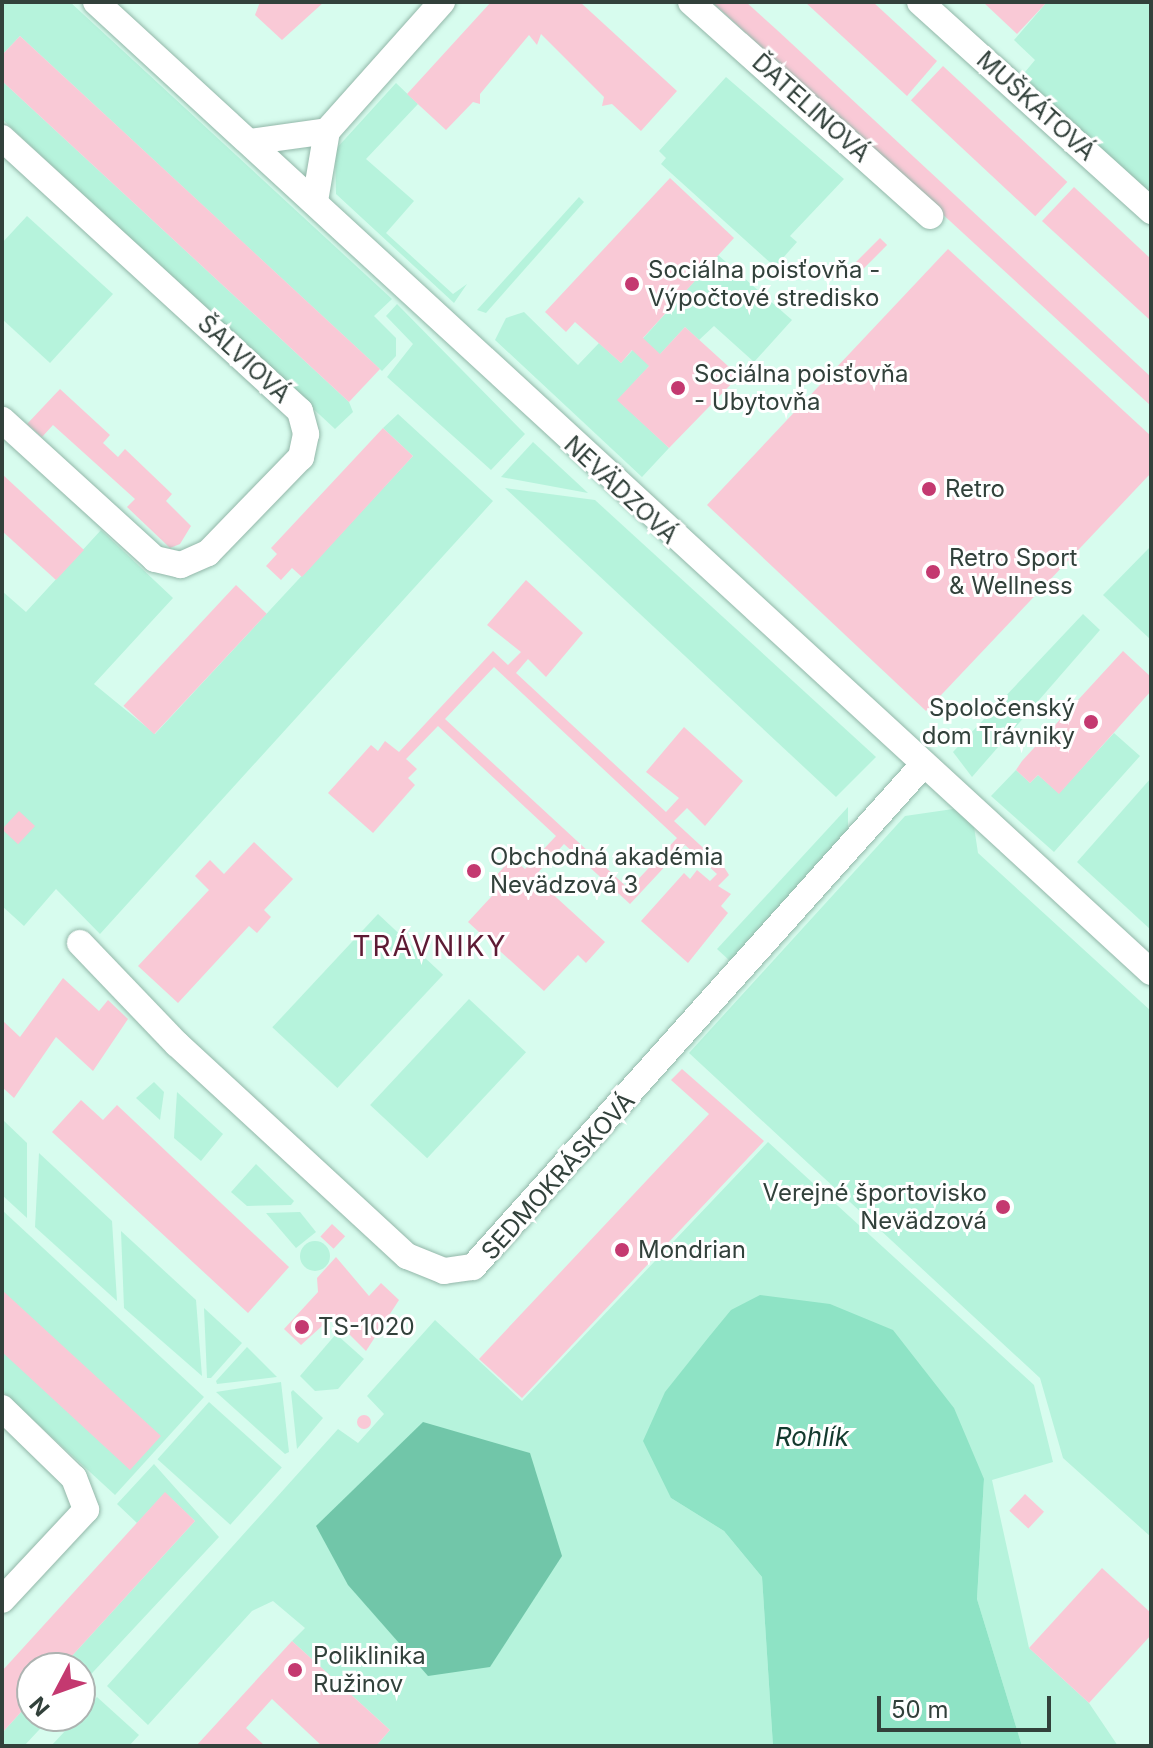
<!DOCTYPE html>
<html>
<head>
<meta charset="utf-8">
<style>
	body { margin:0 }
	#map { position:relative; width:1153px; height:1748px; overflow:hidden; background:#d7fcee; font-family:Inter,sans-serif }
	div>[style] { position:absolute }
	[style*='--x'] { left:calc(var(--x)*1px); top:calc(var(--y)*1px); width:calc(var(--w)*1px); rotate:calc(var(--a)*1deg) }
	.green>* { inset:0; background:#b6f3dc; transform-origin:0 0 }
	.round { border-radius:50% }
	.forest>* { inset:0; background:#71c6a9 }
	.water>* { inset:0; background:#8ee3c5 }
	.building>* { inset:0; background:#f9c9d6; transform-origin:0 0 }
	.roads { filter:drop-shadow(0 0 2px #93b7a9) drop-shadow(0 0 2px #93b7a9) }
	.street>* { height:26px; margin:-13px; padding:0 13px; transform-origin:13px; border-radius:13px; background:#fff }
	.dots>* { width:22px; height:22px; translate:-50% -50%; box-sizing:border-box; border:4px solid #fff; border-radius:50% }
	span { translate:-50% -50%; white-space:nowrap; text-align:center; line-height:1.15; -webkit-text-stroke:6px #fff; paint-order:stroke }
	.street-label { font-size:24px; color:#32413b }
	.poi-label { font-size:24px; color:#32413b }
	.left { translate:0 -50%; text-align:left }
	.right { translate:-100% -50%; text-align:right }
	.water-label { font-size:26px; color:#133a2e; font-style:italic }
	.quarter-label { font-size:28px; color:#5d1b34; letter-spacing:2px }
	.frame { position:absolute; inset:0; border:4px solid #32413b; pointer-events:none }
	.north { position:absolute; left:16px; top:1652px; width:80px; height:80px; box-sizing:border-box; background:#fff; border:2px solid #adb3b1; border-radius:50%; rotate:229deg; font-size:22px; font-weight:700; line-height:32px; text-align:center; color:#32413b }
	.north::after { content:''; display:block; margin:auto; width:28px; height:36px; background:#c43970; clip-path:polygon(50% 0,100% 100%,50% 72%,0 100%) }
	.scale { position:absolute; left:877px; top:1696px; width:174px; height:36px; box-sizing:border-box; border:4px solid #32413b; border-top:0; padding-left:10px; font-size:24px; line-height:28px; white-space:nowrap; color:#32413b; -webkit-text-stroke:6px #fff; paint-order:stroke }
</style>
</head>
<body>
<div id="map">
	<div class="green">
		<i style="clip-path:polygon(2px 2px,70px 2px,392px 299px,374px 316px,396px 338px,396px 356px,382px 371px,20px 36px,2px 55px)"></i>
		<i style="clip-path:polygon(1047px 2px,1151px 2px,1151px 201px,1020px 78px,1035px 60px,1014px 40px)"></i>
		<i style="clip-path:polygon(726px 77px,844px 179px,790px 236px,797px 242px,775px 267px,661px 164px,666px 158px,659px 151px)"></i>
		<i style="clip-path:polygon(2px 81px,349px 402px,353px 412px,335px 429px,2px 119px)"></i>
		<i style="clip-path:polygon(396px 83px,418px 104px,366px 159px,414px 201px,386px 233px,453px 294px,467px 284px,454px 303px,336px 194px,335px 150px)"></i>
		<i style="clip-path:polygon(579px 197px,584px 202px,486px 313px,477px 310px)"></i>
		<i style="clip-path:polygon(27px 216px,113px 294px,50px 363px,2px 319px,2px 243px)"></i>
		<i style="clip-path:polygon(718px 255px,792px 320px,754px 362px,714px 326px,699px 340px,685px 327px,618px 400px,669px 448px,642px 477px,495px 340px,506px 318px,524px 312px,578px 365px,599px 343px,621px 363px)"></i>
		<i style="clip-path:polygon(397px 304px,525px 434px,491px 470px,387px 377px,413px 344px,386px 316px)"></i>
		<i style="clip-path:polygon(398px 414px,493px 501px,100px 934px,56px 889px,24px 926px,2px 906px,2px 591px,26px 612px,101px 530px,173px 598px,94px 684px,155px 734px,413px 456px,383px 428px)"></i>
		<i style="clip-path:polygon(533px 442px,588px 493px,501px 477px)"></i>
		<i style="clip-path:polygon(505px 488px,595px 500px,876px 757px,836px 797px)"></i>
		<i style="clip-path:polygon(1151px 546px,1151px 640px,1103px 595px)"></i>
		<i style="clip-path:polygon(1083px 614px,1100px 630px,972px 777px,953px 752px)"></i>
		<i style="clip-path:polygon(1114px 733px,1140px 756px,1054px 852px,991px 796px,1016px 770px,1030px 783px,1038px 775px,1059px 793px)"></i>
		<i style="clip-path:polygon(1151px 778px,1151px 930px,1077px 862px)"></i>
		<i style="clip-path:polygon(848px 807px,848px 834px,731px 962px,717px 949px)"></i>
		<i style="clip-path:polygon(953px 809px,973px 820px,978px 853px,1151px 1011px,1151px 1537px,1063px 1458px,1040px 1378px,689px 1053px,905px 816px)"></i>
		<i style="left:378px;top:914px;width:89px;height:155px;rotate:43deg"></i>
		<i style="left:469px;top:999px;width:78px;height:145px;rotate:43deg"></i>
		<i style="clip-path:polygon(154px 1082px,164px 1092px,160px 1120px,136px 1098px)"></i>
		<i style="clip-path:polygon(177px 1092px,223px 1134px,201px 1161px,174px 1138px)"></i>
		<i style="clip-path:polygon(2px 1119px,27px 1143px,27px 1218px,2px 1195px)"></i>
		<i style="clip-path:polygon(768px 1142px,1034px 1385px,1053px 1462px,992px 1480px,1029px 1648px,1089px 1703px,1118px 1746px,1022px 1746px,977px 1599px,984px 1479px,671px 1498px,724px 1531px,762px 1577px,773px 1746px,376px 1746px,390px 1730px,292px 1641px,305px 1628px,273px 1601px,252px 1611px,148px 1725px,107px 1686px,338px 1429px,358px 1443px,384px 1414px,367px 1396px,435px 1320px,522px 1401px)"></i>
		<i style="clip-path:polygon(39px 1153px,112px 1221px,117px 1301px,35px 1227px)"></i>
		<i style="clip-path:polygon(256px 1164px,294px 1201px,291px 1205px,247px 1206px,231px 1192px)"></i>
		<i style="clip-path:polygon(2px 1210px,204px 1397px,115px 1495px,2px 1391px)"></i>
		<i style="clip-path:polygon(300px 1212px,316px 1232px,296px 1248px,266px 1213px)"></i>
		<i style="clip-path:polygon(121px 1231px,196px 1300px,202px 1376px,124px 1308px)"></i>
		<i class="round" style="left:300px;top:1241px;width:30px;height:30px"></i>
		<i style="clip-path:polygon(204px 1308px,242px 1343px,211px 1378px,207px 1378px)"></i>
		<i style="clip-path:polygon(336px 1334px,364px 1359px,338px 1389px,315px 1391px,300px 1376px)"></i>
		<i style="clip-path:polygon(247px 1347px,277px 1377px,217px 1384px,216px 1381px)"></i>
		<i style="clip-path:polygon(281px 1382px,289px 1452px,285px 1454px,216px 1392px)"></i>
		<i style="clip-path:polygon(293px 1390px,323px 1418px,297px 1449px,291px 1392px)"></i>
		<i style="left:209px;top:1402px;width:98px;height:77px;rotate:42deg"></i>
		<i style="clip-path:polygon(154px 1464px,219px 1537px,80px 1686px,80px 1668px,61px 1668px,195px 1521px,165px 1493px,137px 1523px,117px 1504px)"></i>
		<i style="clip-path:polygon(97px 1697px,139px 1735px,129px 1746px,51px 1746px)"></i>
		<i style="clip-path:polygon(32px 1700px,32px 1716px,52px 1716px,24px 1746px,2px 1746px,2px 1733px)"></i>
	</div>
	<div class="forest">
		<i style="clip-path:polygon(423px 1422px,530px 1453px,562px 1556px,490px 1667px,428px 1676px,348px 1585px,316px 1526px)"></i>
	</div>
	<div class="water">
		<i style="clip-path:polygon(760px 1295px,830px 1304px,893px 1330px,954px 1408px,984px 1479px,977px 1599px,1022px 1746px,773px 1746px,762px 1577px,724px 1531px,671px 1498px,643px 1441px,665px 1392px,708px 1338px,731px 1310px)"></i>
	</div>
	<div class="building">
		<i style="clip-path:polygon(260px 2px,324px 2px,282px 40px,255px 15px)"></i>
		<i style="clip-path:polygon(491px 2px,580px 2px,677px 91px,641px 131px,612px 104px,602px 106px,604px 97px,541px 34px,537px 45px,529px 35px,480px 94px,480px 104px,473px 102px,446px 130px,407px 94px)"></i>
		<i style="clip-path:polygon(712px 2px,746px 2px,777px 30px,1151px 377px,1151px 406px)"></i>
		<i style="clip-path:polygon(805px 2px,873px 2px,937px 61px,907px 96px)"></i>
		<i style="clip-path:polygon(983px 2px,1047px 2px,1017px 34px)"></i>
		<i style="clip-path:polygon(20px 36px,380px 369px,349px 402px,2px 81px,2px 55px)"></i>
		<i style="left:943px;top:66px;width:170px;height:47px;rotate:43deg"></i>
		<i style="clip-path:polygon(670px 178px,734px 238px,643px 338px,660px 354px,685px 327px,739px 376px,669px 448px,617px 400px,649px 366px,632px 350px,621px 363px,575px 322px,566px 332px,545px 312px)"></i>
		<i style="clip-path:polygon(1074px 187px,1151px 259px,1151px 321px,1042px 221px)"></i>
		<i style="left:880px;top:238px;width:10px;height:36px;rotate:45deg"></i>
		<i style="clip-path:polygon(948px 249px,1151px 436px,1151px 473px,926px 711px,707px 505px)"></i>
		<i style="clip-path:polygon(60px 389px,110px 435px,103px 443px,118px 457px,125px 449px,172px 494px,166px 501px,191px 526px,180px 544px,170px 548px,127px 507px,135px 499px,53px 425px,42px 437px,27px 424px)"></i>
		<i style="clip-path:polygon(383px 428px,413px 456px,302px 577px,292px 568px,281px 580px,266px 566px,277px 554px,271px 548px)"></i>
		<i style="clip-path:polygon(2px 474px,84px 550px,56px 580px,2px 531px)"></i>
		<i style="clip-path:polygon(evenodd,526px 580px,583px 633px,546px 677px,528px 659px,516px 673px,666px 812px,679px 798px,646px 772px,684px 727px,743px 781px,705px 826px,687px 808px,674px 821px,724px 867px,729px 875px,718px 886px,731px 894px,721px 906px,728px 913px,688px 963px,641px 921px,684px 873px,690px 879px,697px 870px,710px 881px,717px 874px,685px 845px,630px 904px,564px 844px,534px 877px,605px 942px,586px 963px,578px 955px,544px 991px,468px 922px,502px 885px,494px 878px,512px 858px,525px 869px,556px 836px,438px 726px,406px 759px,417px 769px,408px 778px,415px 785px,373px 833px,328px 793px,371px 745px,378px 751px,385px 741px,399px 752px,493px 651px,508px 665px,521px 652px,487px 625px,526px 580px,494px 667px,677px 838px,629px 889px,445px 719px,494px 667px)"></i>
		<i style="left:236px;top:585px;width:42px;height:165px;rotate:43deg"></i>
		<i style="clip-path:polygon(1123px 651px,1151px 677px,1151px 691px,1059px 794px,1038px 775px,1030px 783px,1016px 770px,1022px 761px)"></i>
		<i style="left:19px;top:811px;width:22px;height:25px;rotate:43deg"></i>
		<i style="clip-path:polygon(254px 842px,293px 879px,264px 910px,271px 917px,257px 933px,249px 926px,178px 1003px,138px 966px,209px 890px,195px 876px,210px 860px,224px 874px)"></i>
		<i style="clip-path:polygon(63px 978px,99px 1011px,108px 1000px,128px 1019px,93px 1071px,56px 1037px,14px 1098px,2px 1087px,2px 1020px,20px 1037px)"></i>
		<i style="clip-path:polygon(682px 1069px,764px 1141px,522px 1398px,479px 1359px,709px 1114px,671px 1080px)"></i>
		<i style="clip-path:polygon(81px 1100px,103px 1120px,117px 1105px,289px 1267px,248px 1313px,52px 1132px)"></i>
		<i style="left:332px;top:1224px;width:18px;height:17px;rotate:43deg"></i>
		<i style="clip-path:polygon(336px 1257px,369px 1296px,381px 1283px,399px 1300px,366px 1351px,332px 1317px,301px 1345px,284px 1329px,318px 1292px,317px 1278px)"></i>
		<i style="clip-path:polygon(2px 1290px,161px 1436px,130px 1470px,2px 1352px)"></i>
		<i class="round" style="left:357px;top:1415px;width:14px;height:14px"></i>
		<i style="clip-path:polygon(165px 1492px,195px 1521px,61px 1668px,32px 1668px,32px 1700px,2px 1733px,2px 1671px)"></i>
		<i style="left:1025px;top:1494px;width:26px;height:23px;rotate:43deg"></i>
		<i style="clip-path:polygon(1102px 1568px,1151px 1613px,1151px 1635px,1089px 1703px,1029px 1648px)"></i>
		<i style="clip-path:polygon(292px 1641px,390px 1730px,376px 1746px,322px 1746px,272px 1699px,246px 1728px,265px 1746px,196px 1746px)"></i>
	</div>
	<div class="roads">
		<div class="street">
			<i style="--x:96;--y:2;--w:1433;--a:42.6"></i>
			<i style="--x:691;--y:2;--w:321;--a:41.8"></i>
			<i style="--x:920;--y:2;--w:312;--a:42.1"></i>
			<i style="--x:2;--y:138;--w:404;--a:42.5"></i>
			<i style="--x:300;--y:411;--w:24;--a:75"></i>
			<i style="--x:306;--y:434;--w:24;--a:102"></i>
			<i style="--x:301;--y:457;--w:134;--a:134.1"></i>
			<i style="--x:208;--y:553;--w:30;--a:156"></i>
			<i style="--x:181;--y:565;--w:27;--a:-167"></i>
			<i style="--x:155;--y:559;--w:207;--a:-137.7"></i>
			<i style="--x:249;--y:142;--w:79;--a:-8"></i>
			<i style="--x:315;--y:201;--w:71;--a:-80.3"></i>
			<i style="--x:327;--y:131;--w:173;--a:-48.3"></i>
			<i style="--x:80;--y:943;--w:140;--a:46.2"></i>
			<i style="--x:177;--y:1044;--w:313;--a:42.7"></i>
			<i style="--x:407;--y:1256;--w:40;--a:22"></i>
			<i style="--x:444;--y:1271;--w:29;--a:-8"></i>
			<i style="--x:473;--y:1267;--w:674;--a:-48.13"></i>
			<i style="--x:2;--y:1408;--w:100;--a:44.2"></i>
			<i style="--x:74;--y:1478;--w:34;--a:69"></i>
			<i style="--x:86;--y:1510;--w:123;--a:133"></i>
		</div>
	</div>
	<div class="dots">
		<i style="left:632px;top:284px;background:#c43970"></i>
		<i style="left:678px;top:388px;background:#c43970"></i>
		<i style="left:929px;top:489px;background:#c43970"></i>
		<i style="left:933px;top:572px;background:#c43970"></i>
		<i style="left:1091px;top:722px;background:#c43970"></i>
		<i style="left:474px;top:871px;background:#c43970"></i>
		<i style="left:1003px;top:1207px;background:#c43970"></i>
		<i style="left:622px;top:1250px;background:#c43970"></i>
		<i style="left:302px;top:1327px;background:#c43970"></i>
		<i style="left:295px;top:1670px;background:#c43970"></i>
	</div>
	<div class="street-label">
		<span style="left:1036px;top:106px;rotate:42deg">MUŠKÁTOVÁ</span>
		<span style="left:811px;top:108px;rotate:42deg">ĎATELINOVÁ</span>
		<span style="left:244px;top:359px;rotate:43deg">ŠALVIOVÁ</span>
		<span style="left:621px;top:490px;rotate:43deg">NEVÄDZOVÁ</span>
		<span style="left:558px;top:1176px;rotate:-48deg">SEDMOKRÁSKOVÁ</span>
	</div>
	<div class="poi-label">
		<span class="left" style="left:648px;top:284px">Sociálna poisťovňa -<br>Výpočtové stredisko</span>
		<span class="left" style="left:694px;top:388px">Sociálna poisťovňa<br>- Ubytovňa</span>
		<span class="left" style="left:945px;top:489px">Retro</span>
		<span class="left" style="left:949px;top:572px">Retro Sport<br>&amp; Wellness</span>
		<span class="right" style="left:1075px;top:722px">Spoločenský<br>dom Trávniky</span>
		<span class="left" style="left:490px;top:871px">Obchodná akadémia<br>Nevädzová 3</span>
		<span class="right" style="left:987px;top:1207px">Verejné športovisko<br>Nevädzová</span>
		<span class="left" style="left:638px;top:1250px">Mondrian</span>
		<span class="left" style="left:318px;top:1327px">TS-1020</span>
		<span class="left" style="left:313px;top:1670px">Poliklinika<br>Ružinov</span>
	</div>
	<div class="water-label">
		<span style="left:812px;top:1437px">Rohlík</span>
	</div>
	<div class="quarter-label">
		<span style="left:430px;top:946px">TRÁVNIKY</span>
	</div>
	<div class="frame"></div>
	<div class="north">N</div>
	<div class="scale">50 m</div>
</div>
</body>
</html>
